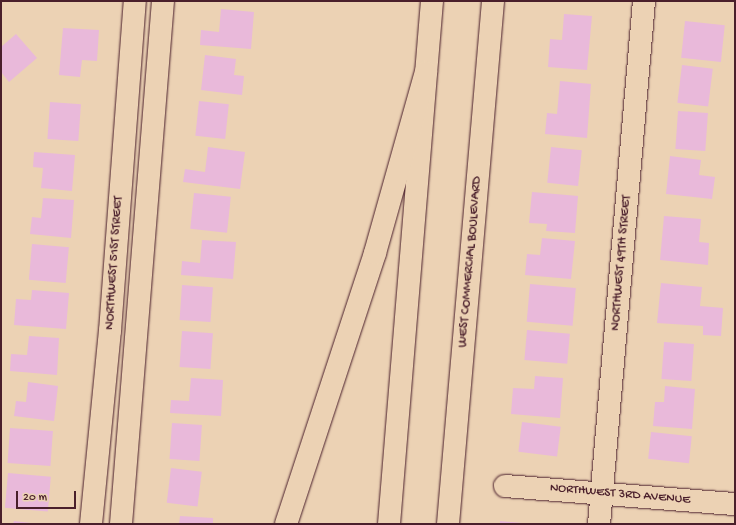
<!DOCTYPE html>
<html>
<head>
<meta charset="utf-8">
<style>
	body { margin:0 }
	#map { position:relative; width:736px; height:525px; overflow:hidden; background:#ecd2b4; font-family:"Gochi Hand",sans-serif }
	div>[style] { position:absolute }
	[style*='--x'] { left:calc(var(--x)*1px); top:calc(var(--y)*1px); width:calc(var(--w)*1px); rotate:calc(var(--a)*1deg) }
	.building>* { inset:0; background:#e9b9da; transform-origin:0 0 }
	.roads { filter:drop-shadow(0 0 1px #4a1f2b) drop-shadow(0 0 1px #4a1f2b) }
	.street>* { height:22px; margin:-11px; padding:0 11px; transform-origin:11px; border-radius:11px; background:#ecd2b4 }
	.primary>* { height:22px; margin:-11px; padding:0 11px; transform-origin:11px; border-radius:11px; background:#ecd2b4 }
	.highway>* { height:22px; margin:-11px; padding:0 11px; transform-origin:11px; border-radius:11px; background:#ecd2b4 }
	span { translate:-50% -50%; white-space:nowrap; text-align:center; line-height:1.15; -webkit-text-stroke:3.5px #ecd2b4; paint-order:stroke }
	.street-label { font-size:13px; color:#4a1f2b }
	.frame { position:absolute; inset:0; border:2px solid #4a1f2b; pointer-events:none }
	.scale { position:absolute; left:16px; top:491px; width:60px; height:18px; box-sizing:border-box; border:2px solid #4a1f2b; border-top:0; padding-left:5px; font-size:12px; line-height:14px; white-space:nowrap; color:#4a1f2b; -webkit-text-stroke:3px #ecd2b4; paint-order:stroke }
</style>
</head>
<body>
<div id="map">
	<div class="building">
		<i style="clip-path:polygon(221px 9px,254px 12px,251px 49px,200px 45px,201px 30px,219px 32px)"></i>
		<i style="clip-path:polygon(564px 14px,592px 16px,587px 70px,548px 67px,550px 39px,562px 40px)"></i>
		<i style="left:685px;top:21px;width:40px;height:37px;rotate:6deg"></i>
		<i style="clip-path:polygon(63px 28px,99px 30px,97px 61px,82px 60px,80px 77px,59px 75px)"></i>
		<i style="clip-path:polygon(16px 34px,37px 58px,9px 82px,1px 72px,1px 47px)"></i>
		<i style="clip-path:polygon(205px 55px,236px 59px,234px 75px,244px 76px,242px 95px,201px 90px)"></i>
		<i style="left:682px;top:65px;width:31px;height:38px;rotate:7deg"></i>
		<i style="clip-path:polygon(560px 81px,591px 84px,587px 138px,545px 134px,547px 113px,557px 114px)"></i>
		<i style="left:199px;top:101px;width:30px;height:35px;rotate:6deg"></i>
		<i style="left:50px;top:102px;width:31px;height:37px;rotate:4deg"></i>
		<i style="left:678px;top:111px;width:30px;height:38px;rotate:4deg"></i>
		<i style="clip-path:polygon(208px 147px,245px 152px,240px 189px,183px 182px,185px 169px,205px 172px)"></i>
		<i style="left:551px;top:147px;width:31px;height:36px;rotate:6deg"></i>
		<i style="clip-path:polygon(34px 152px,75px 155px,72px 191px,41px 188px,43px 168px,33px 167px)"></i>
		<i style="clip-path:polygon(670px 156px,701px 160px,699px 175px,715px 177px,712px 199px,666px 194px)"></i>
		<i style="clip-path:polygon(532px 192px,578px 196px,575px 233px,546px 231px,547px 224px,529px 223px)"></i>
		<i style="left:194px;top:193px;width:37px;height:36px;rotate:6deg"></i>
		<i style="clip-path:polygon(43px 198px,74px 200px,71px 238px,30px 234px,32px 217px,41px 218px)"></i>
		<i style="clip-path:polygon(664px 216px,701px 219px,699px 242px,709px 243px,708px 265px,660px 260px)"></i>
		<i style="clip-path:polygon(542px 238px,575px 241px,571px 279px,525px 275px,527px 254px,540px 255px)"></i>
		<i style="clip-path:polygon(202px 240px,236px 242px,233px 279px,181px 275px,182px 261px,200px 263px)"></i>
		<i style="left:32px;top:244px;width:37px;height:36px;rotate:5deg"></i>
		<i style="clip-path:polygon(661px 283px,702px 287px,700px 306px,723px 308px,721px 336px,703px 335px,703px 326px,657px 323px)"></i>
		<i style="left:530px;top:284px;width:46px;height:38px;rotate:5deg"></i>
		<i style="left:182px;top:285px;width:31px;height:35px;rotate:4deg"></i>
		<i style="clip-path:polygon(32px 290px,69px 293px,66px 329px,14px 325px,16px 299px,31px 300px)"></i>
		<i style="left:527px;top:330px;width:43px;height:30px;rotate:5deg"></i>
		<i style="left:182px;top:331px;width:31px;height:36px;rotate:4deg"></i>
		<i style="clip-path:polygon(29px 336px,59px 338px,57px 375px,10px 371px,11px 354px,27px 355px)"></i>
		<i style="left:664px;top:342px;width:30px;height:37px;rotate:4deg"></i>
		<i style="clip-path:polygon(535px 376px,563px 378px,560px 418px,511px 414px,513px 388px,534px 389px)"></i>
		<i style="clip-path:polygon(191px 378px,223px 380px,221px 416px,170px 413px,171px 400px,189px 401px)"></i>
		<i style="clip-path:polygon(28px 382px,58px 386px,54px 421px,14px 416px,16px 401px,26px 402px)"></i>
		<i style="clip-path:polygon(665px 386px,695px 389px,692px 429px,653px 426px,655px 402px,664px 402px)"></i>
		<i style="left:522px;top:422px;width:39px;height:30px;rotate:7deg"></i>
		<i style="left:172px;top:423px;width:30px;height:36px;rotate:4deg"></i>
		<i style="left:10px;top:428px;width:43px;height:35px;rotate:4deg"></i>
		<i style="left:651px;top:432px;width:41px;height:27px;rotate:6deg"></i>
		<i style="left:171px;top:468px;width:31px;height:35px;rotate:7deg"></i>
		<i style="left:8px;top:473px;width:43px;height:35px;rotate:5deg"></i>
		<i style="clip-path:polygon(180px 516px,213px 518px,213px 524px,179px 524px)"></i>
		<i style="clip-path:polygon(14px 521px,31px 523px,31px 524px,13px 524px)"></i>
		<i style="clip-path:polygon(500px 521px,522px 523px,522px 524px,500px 524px)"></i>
	</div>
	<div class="roads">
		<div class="street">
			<i style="--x:505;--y:486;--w:231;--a:4.5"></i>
			<i style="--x:91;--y:524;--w:194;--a:-84.4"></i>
			<i style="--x:110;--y:331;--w:331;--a:-85.7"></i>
			<i style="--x:121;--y:524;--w:525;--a:-85.41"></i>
			<i style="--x:599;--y:524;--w:525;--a:-85.08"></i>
		</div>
		<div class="primary">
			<i style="--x:389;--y:524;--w:525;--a:-85.3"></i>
			<i style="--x:448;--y:524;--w:525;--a:-85.08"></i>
		</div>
		<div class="highway">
			<i style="--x:286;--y:524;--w:285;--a:-71.8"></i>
			<i style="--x:375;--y:253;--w:188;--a:-74.3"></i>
		</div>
	</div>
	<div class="street-label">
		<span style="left:471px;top:262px;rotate:-85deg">WEST COMMERCIAL BOULEVARD</span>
		<span style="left:115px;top:263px;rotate:-86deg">NORTHWEST 51ST STREET</span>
		<span style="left:622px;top:263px;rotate:-85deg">NORTHWEST 49TH STREET</span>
		<span style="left:620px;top:495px;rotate:5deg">NORTHWEST 3RD AVENUE</span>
	</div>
	<div class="frame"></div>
	<div class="scale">20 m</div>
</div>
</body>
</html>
